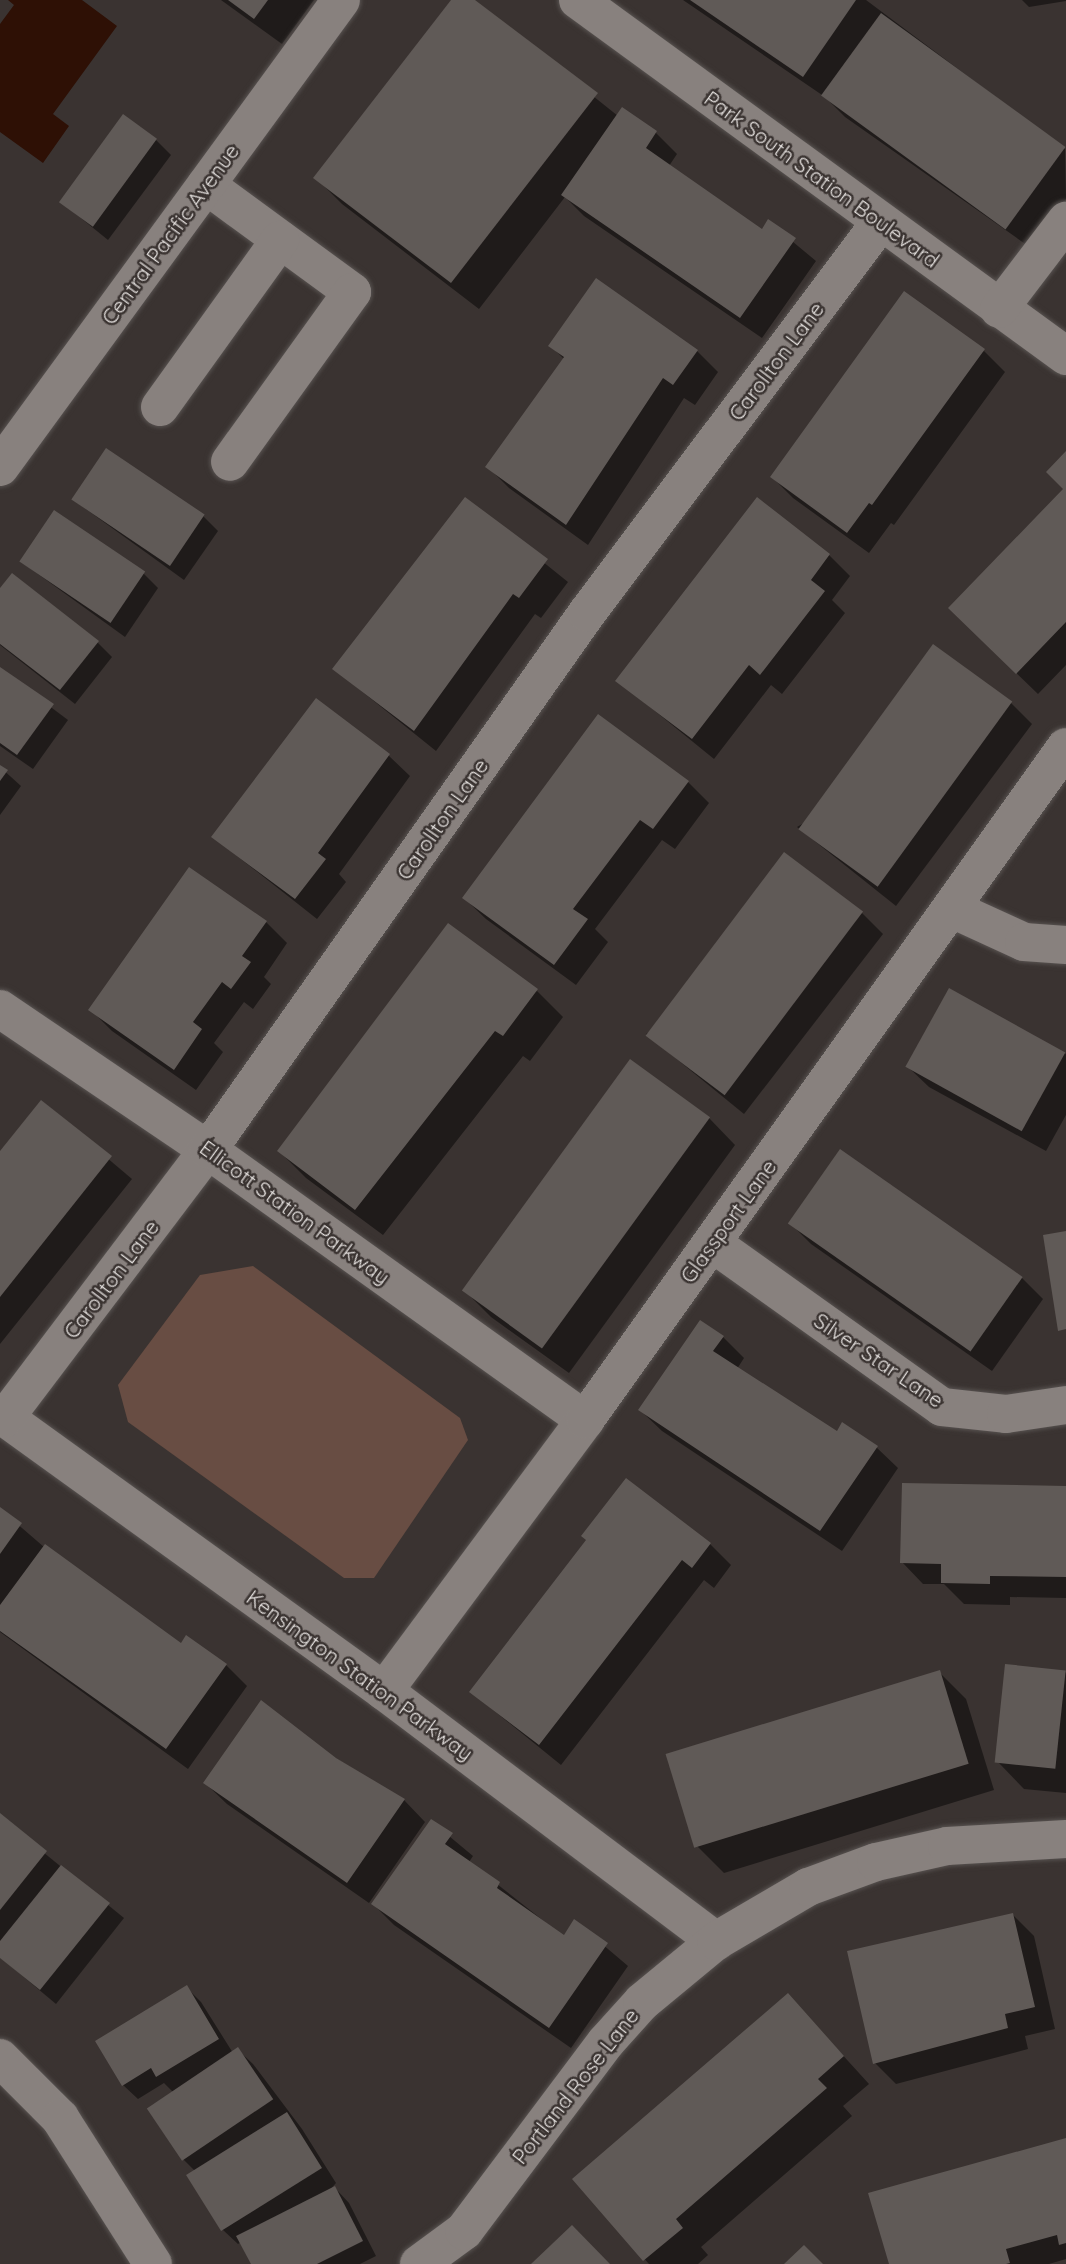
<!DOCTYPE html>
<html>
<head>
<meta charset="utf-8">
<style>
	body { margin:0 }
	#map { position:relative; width:1066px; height:2264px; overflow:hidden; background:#3a3331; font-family:Quicksand,sans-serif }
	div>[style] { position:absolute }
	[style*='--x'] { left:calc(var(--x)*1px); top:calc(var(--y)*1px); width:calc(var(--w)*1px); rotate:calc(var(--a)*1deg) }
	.green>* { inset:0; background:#684d43 }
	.water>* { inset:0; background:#2e1005 }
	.shadow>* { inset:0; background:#0007 }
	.building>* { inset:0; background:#605a57; transform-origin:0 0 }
	.roads { filter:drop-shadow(0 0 2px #575250) drop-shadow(0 0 2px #575250) }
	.minor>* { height:38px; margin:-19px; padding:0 19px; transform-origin:19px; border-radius:19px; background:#88817e }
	span { translate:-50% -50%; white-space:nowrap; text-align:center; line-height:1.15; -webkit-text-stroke:5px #3a3331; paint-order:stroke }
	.street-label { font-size:21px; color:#e3dfdd }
</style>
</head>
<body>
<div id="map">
	<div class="green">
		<i style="clip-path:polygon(253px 1266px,460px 1418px,468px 1440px,374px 1578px,344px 1578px,128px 1422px,118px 1385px,200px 1275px)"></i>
	</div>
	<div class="water">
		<i style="clip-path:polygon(8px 0,82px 0,117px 26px,53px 114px,69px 126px,43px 163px,0 132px,0 24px,14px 5px)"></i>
	</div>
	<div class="shadow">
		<i style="clip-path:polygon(221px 0,314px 0,282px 44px)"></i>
		<i style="clip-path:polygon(454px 0,473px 0,618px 116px,656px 133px,677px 154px,669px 166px,762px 231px,769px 222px,816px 261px,762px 338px,584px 216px,565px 197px,479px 309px,342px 204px,316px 178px)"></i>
		<i style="clip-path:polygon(683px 0,866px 0,1065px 149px,1066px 199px,1031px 248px,845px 117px,825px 97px)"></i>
		<i style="clip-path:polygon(1022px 0,1066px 0,1066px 1px,1029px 7px)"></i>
		<i style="clip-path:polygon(156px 140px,171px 155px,108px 240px,61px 202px)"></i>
		<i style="clip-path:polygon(551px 346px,697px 351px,718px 372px,695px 405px,684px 398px,588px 545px,509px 488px,488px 467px,564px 359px)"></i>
		<i style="clip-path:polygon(984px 351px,1005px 372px,894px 525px,891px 523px,869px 553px,793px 498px,772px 477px)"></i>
		<i style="clip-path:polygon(1066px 453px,1066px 665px,1038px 694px,971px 629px,1066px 489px)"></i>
		<i style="clip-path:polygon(72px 499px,203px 516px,218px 531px,184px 580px)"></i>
		<i style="clip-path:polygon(465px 499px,568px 582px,541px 618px,535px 614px,436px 751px,334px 669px)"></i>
		<i style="clip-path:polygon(829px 555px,850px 576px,832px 600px,845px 613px,782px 694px,771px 685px,714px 759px,618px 681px)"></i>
		<i style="clip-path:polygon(20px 561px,144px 574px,158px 588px,125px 637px)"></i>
		<i style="clip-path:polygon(0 591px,97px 642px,112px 657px,75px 704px,0 645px)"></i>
		<i style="clip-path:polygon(0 669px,68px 720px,33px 769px,0 746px)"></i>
		<i style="clip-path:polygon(1011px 703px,1032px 724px,896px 906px,797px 827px)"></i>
		<i style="clip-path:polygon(598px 716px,688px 782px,709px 803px,675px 849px,662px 840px,595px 929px,608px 942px,576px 985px,486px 919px,464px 898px)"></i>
		<i style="clip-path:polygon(388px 755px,410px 776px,339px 874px,346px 882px,317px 919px,213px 837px)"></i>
		<i style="clip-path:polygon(0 767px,21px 786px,0 815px)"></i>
		<i style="clip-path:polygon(862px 913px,883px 934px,744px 1114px,646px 1034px)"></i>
		<i style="clip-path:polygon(266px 922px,287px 943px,264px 977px,271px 984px,253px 1009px,244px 1002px,214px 1043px,223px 1052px,196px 1090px,112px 1031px,90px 1009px)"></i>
		<i style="clip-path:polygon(949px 990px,1066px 1054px,1066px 1115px,1046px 1151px,929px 1087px,907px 1066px)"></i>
		<i style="clip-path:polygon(537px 991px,563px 1017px,530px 1061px,523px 1056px,383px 1235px,306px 1178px,279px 1151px)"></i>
		<i style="clip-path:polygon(41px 1102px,132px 1179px,0 1344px,0 1153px)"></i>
		<i style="clip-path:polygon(709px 1118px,735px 1145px,569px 1373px,491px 1317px,464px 1290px)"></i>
		<i style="clip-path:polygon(790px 1223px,1022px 1278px,1043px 1299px,992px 1371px,811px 1244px)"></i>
		<i style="clip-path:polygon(723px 1337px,744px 1358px,737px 1369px,837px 1433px,876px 1447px,898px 1468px,842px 1551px,662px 1431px,640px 1410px)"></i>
		<i style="clip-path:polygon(1066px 1488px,1066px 1598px,1010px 1597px,1010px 1605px,964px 1604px,944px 1584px,923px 1584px,902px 1562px)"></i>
		<i style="clip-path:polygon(0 1509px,44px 1547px,181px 1645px,226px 1665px,247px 1686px,188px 1769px,0 1632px)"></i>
		<i style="clip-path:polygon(588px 1540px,710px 1544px,731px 1565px,714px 1588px,704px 1580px,561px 1765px,471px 1692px)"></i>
		<i style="clip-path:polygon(939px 1672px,966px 1699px,994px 1790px,724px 1873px,697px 1846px,668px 1755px)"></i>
		<i style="clip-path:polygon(1066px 1672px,1066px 1793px,1024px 1789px,998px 1762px)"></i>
		<i style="clip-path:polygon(261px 1702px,319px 1748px,404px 1800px,425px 1822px,369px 1903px,227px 1804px,205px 1783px)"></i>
		<i style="clip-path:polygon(0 1817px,124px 1918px,56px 2004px,0 1957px)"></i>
		<i style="clip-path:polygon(431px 1821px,473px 1856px,469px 1862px,564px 1937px,575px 1921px,628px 1966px,571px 2048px,394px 1925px,373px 1904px)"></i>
		<i style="clip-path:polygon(1013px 1915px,1034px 1936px,1055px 2029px,1025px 2036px,1028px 2049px,896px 2084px,875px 2063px)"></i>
		<i style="clip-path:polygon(187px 1988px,201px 2002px,233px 2053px,238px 2050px,253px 2064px,302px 2129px,336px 2183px,328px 2192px,335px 2188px,349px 2203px,376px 2256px,360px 2264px,253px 2264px,241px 2242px,238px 2244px,223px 2230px,195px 2171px,183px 2159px,174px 2093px,164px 2083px,138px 2099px,123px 2085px)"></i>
		<i style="clip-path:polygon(788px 1995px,869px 2084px,843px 2106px,852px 2116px,701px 2247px,708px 2255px,698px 2264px,649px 2264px,575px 2180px)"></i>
		<i style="clip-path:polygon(1066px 2139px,1066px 2259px,1049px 2264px,890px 2264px)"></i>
	</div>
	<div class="building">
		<i style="clip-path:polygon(228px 0,268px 0,254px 19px)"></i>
		<i style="clip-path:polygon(451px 0,475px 0,598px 93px,451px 283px,313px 178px)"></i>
		<i style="clip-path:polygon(690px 0,856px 0,803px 77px)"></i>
		<i style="left:881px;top:13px;width:228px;height:102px;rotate:36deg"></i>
		<i style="clip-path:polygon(622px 107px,657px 131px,646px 148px,762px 229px,768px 219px,796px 238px,740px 318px,561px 195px)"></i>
		<i style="left:123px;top:114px;width:42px;height:109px;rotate:36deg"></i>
		<i style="clip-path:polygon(596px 278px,698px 350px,673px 385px,663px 378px,566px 525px,485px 467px,564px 357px,548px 346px)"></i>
		<i style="clip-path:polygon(904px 291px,985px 349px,872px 505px,869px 503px,847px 533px,770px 477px)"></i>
		<i style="left:106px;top:448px;width:119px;height:62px;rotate:34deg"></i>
		<i style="clip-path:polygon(1066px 451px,1066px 622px,1016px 674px,948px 608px,1063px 489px,1046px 472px)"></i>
		<i style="clip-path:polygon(465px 497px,548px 559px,519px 598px,513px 594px,414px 731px,332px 669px)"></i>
		<i style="clip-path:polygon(757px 497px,830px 554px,811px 580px,825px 591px,760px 675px,749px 665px,692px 739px,615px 681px)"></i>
		<i style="left:54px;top:510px;width:110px;height:62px;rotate:34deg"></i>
		<i style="clip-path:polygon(12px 573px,99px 641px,60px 690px,0 644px,0 588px)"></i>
		<i style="left:933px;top:644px;width:98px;height:229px;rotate:36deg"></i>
		<i style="clip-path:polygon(0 667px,54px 704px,17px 755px,0 743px)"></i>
		<i style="clip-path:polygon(316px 698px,390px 754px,318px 853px,326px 859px,295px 899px,211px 837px)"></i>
		<i style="clip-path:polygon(598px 714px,689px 781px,653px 829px,640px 820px,573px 909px,588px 919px,554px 965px,462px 898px)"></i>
		<i style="clip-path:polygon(0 765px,8px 770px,0 781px)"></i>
		<i style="left:784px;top:852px;width:99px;height:230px;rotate:37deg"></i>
		<i style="clip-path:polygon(189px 867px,267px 921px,242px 956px,251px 962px,231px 989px,222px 982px,193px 1022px,202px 1029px,174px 1070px,88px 1010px)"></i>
		<i style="clip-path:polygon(448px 923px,538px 989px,503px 1036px,495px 1031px,355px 1210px,277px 1151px)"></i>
		<i style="left:949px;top:988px;width:133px;height:90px;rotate:29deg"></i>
		<i style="left:630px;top:1059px;width:99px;height:286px;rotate:36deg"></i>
		<i style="clip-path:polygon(41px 1100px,112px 1156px,0 1297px,0 1151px)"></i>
		<i style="left:840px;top:1149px;width:223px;height:91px;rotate:35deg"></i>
		<i style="clip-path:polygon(1066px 1231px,1066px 1329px,1058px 1331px,1043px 1235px)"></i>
		<i style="clip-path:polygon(700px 1320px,724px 1336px,713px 1351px,837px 1431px,842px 1422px,878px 1446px,820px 1531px,638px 1410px)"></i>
		<i style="clip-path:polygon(626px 1478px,711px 1543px,692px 1568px,682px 1560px,539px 1745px,469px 1692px,586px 1540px,581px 1536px)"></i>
		<i style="clip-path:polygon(902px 1483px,1066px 1486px,1066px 1577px,990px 1576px,990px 1584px,941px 1583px,941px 1564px,900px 1563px)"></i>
		<i style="clip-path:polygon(0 1507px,22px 1523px,0 1554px)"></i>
		<i style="clip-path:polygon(45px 1544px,181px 1643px,186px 1635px,227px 1664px,166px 1749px,0 1631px,0 1605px)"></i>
		<i style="left:1005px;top:1664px;width:61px;height:99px;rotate:6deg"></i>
		<i style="left:940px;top:1670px;width:98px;height:287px;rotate:73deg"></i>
		<i style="clip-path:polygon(261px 1700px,336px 1758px,405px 1799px,347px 1883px,203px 1783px)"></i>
		<i style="clip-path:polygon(0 1813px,47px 1851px,0 1910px)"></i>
		<i style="clip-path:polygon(431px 1819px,453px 1833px,445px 1844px,500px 1882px,497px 1888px,564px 1935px,574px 1919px,608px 1943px,549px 2028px,371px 1904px)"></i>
		<i style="clip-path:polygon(61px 1865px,110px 1903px,40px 1990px,0 1958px,0 1941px)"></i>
		<i style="clip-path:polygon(1013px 1913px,1035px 2007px,1005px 2014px,1008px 2028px,873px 2064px,847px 1951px)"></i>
		<i style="clip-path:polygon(187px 1985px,219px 2039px,156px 2077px,151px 2068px,122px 2086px,95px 2041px)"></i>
		<i style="clip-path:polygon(788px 1993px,844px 2056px,818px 2079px,827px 2088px,676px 2219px,683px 2228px,643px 2261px,572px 2179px)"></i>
		<i style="left:238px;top:2047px;width:63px;height:110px;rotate:56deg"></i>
		<i style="left:287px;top:2112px;width:66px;height:119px;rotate:58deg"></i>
		<i style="clip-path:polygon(1066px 2138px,1066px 2243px,1059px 2245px,1057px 2235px,1006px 2249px,1010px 2263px,1006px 2264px,889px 2264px,868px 2193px)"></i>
		<i style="clip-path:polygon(335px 2186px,363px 2241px,317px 2264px,251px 2264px,236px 2236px)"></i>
		<i style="clip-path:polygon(572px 2225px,610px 2264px,531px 2264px)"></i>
		<i style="clip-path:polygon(804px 2245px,823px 2264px,784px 2264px)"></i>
	</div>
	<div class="roads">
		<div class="minor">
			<i style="--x:578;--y:0;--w:604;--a:36.11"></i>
			<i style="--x:206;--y:185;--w:181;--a:36.2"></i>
			<i style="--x:352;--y:292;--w:209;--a:125.7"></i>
			<i style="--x:999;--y:309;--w:111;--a:-52.7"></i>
			<i style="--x:160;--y:407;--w:206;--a:-54.3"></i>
			<i style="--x:0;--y:467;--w:578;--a:-53.86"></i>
			<i style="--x:952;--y:909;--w:79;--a:24.6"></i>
			<i style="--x:1024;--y:942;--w:42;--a:4.1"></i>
			<i style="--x:0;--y:1009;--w:251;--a:34.1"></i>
			<i style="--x:208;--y:1150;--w:464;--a:35.6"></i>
			<i style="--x:712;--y:1243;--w:282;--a:35.5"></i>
			<i style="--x:942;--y:1407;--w:64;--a:6.2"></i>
			<i style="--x:1006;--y:1414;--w:61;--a:-8.5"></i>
			<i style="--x:0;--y:1414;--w:473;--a:35.8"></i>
			<i style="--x:384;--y:1691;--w:416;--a:37"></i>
			<i style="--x:5;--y:1418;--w:336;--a:-52.9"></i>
			<i style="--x:208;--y:1150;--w:657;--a:-54.79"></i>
			<i style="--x:587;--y:613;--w:489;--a:-53.1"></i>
			<i style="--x:384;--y:1691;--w:337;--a:-53.4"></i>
			<i style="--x:585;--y:1420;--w:827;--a:-54.45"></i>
			<i style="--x:0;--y:2058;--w:85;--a:45"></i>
			<i style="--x:60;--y:2118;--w:173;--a:57.5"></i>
			<i style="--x:419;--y:2264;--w:56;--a:-36.3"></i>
			<i style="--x:464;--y:2231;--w:236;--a:-53.1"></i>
			<i style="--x:606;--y:2042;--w:54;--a:-48"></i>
			<i style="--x:642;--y:2002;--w:96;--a:-39.5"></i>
			<i style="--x:716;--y:1941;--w:107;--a:-30.4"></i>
			<i style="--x:808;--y:1887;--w:72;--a:-20.2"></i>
			<i style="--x:876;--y:1862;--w:73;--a:-12.7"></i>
			<i style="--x:947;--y:1846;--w:119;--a:-3.4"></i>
		</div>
	</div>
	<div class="street-label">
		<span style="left:822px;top:179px;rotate:36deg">Park South Station Boulevard</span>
		<span style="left:170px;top:234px;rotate:-54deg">Central Pacific Avenue</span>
		<span style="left:776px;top:361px;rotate:-53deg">Carollton Lane</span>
		<span style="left:442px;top:819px;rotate:-55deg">Carollton Lane</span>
		<span style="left:295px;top:1212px;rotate:36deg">Ellicott Station Parkway</span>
		<span style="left:728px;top:1221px;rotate:-54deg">Glassport Lane</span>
		<span style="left:111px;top:1279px;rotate:-53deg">Carollton Lane</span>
		<span style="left:879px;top:1360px;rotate:34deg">Silver Star Lane</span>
		<span style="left:360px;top:1675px;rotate:36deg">Kensington Station Parkway</span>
		<span style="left:575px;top:2086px;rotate:-52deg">Portland Rose Lane</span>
	</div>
</div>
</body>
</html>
